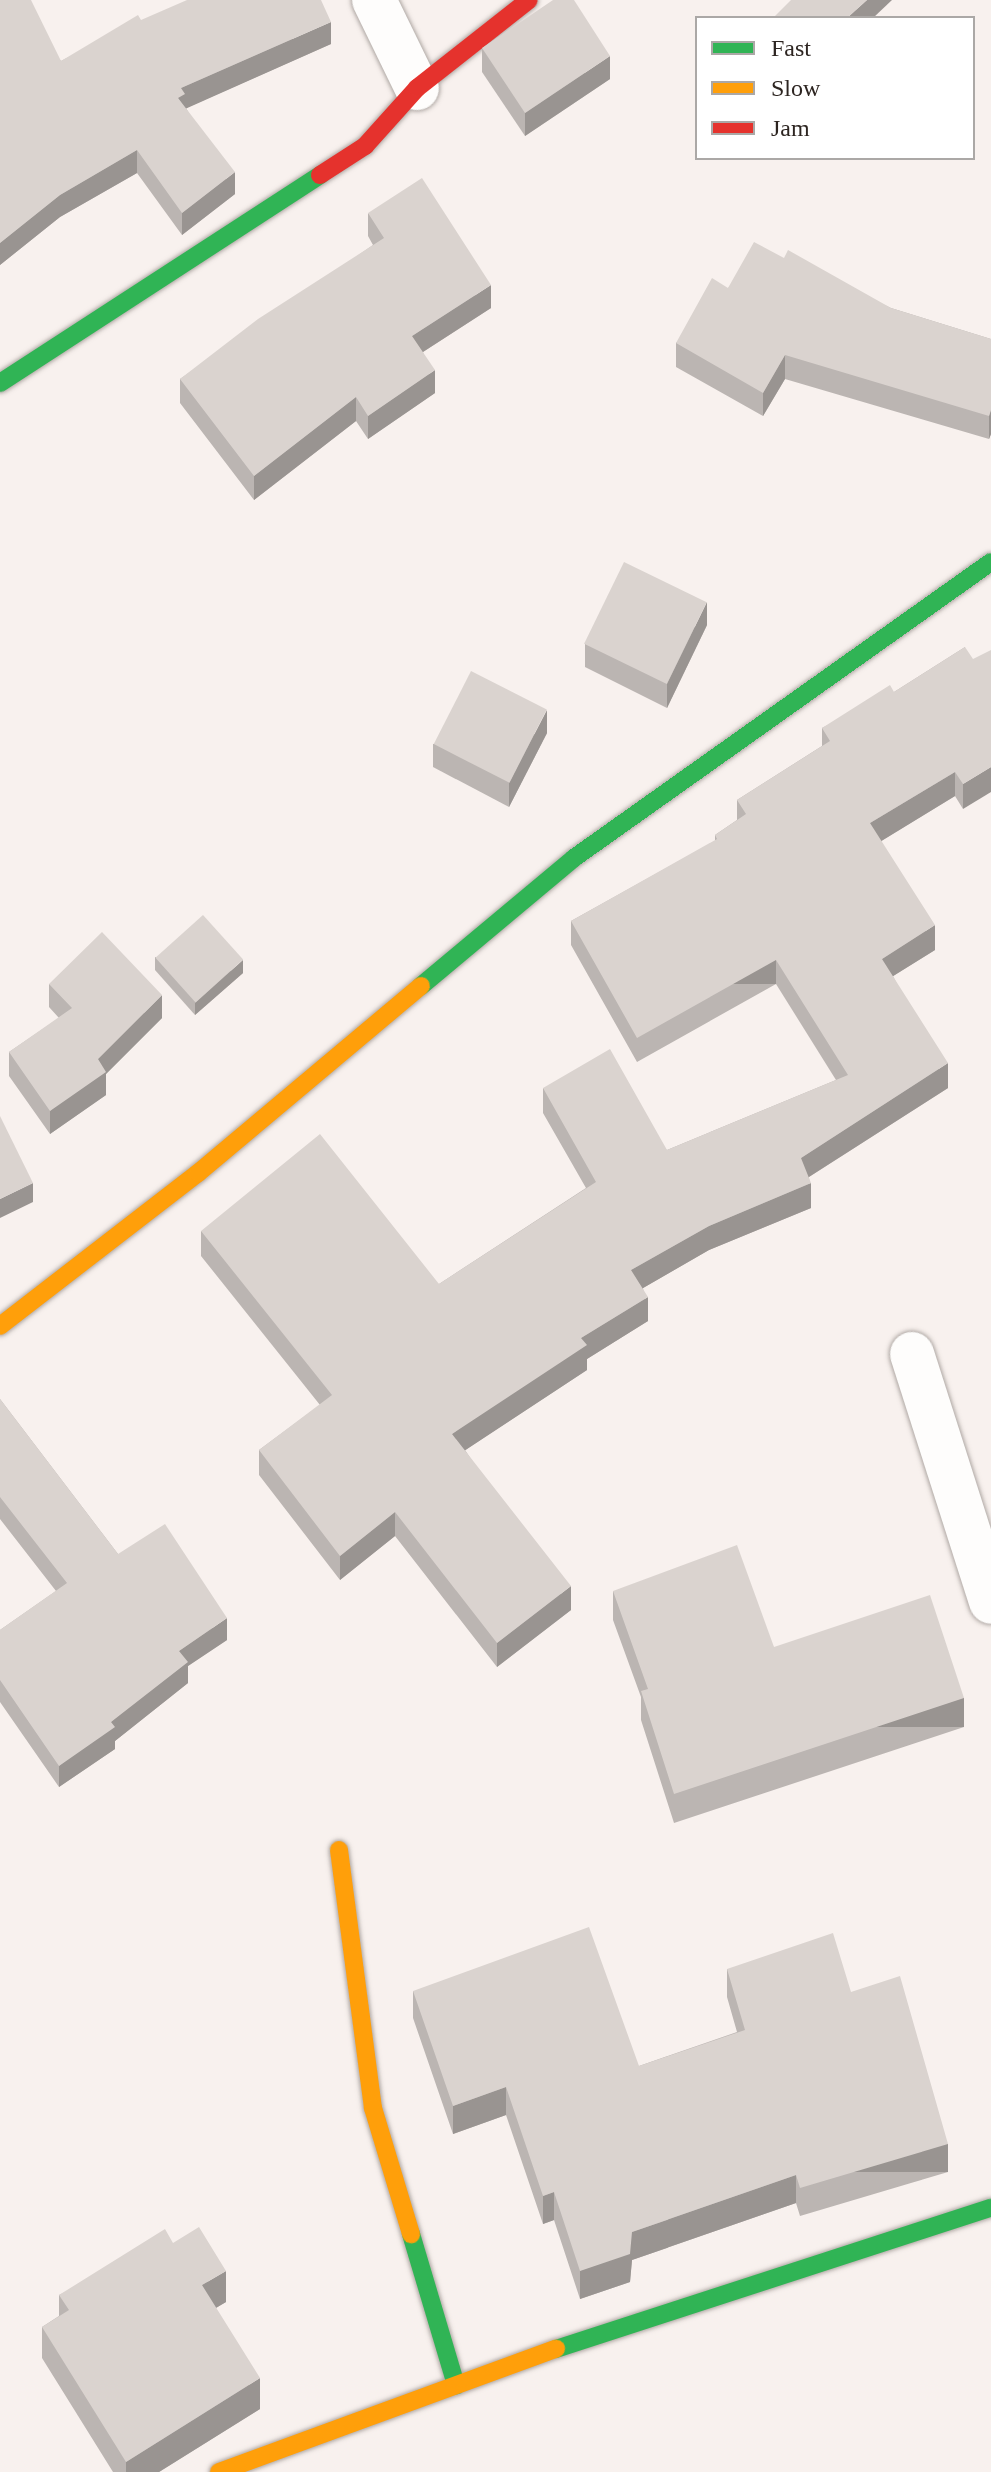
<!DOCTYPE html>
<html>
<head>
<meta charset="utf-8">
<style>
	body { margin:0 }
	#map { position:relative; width:991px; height:2472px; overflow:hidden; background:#f8f1ee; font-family:"Times New Roman",serif }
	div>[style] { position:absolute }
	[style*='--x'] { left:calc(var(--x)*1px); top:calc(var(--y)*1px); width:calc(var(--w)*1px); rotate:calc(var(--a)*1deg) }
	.roads { filter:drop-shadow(0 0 2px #b0a9a5) drop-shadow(0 0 2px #b0a9a5) }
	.street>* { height:44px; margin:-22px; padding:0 22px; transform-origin:22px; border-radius:22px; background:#fefdfc }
	.fast>* { height:18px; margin:-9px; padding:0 9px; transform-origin:9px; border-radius:9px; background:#30b455 }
	.slow>* { height:18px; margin:-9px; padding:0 9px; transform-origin:9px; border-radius:9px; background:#ff9f0a }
	.jam>* { height:18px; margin:-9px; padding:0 9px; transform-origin:9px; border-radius:9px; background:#e5322d }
	.wall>* { inset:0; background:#bbb5b2 }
	.shaded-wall>* { inset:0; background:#999491; transform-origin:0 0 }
	.building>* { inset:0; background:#dad3cf; transform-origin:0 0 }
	span { translate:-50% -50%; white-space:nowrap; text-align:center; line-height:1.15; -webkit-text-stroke:7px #fff; paint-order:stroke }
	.legend { position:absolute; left:695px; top:16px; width:280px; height:144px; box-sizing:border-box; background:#fff; border:2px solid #aba8a6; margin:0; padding:10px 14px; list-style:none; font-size:24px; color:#2d2521 }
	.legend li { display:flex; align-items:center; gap:16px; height:40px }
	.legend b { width:40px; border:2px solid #aba8a6 }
</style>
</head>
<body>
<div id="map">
	<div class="roads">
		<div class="street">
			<i style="--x:374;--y:0;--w:98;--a:64"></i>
			<i style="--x:912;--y:1354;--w:260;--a:72.3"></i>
		</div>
		<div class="fast">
			<i style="--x:0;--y:383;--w:382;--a:-33"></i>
			<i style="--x:421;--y:986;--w:199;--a:-39.9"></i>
			<i style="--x:574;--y:858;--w:511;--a:-35.37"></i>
			<i style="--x:411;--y:2234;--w:158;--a:73.4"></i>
			<i style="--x:556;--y:2349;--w:457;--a:-18"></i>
		</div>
		<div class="slow">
			<i style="--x:0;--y:1326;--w:250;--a:-37.7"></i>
			<i style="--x:198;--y:1173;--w:291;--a:-40"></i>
			<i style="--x:339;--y:1850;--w:260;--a:82.5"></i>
			<i style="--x:373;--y:2108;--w:132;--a:73.2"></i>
			<i style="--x:219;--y:2472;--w:359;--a:-20.1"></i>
		</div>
		<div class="jam">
			<i style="--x:320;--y:175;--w:54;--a:-32.8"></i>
			<i style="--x:365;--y:146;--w:78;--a:-48.1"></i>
			<i style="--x:417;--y:88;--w:142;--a:-38.2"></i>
		</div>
	</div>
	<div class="wall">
		<i style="clip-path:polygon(0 0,61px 61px,141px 20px,331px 44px,186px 108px,235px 194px,182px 235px,137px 173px,60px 217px,0 265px)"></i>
		<i style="clip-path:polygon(482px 48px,610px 79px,525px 136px,482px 72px)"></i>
		<i style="clip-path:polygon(368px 213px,491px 308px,423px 352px,435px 393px,368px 439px,356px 421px,254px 500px,180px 403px,180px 379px,373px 245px,368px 236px)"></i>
		<i style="clip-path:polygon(784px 258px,891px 308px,991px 339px,991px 434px,989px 439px,785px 379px,763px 416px,676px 367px,676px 343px,728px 288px)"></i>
		<i style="clip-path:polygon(707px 625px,667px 708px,585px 667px,585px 644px)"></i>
		<i style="clip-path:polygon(965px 647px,963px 809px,955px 796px,881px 841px,935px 950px,893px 976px,948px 1088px,809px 1177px,811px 1208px,709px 1250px,643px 1288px,648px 1321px,587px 1359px,587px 1370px,465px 1450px,571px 1610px,497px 1667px,395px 1536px,340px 1580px,259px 1475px,259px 1450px,320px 1405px,201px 1256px,201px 1231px,439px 1284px,586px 1188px,543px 1113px,543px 1088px,667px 1150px,836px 1080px,776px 984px,637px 1062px,571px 945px,571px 921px,715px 841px,715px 835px,737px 820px,737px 800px,822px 746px,822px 728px,894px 692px)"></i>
		<i style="clip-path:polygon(547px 733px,509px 807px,433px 767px,433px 744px)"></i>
		<i style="clip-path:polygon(155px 957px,243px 973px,195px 1015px,155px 970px)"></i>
		<i style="clip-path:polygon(49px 984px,162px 1018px,106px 1074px,106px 1095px,50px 1134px,9px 1076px,9px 1052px,59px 1018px,49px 1007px)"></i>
		<i style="clip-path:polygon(0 1399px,118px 1554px,227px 1640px,188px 1666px,188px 1683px,115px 1741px,115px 1749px,59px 1787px,0 1702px,0 1630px,56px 1591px,0 1519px)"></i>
		<i style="clip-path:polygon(613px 1591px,774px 1647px,964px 1727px,674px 1823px,641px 1720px,641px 1697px,613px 1620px)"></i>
		<i style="clip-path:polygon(727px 1969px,851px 1992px,948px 2172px,800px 2216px,796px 2203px,632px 2260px,630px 2282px,580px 2299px,554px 2220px,543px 2224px,506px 2115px,453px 2134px,413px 2018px,413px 1991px,639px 2066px,737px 2032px,727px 1997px)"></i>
		<i style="clip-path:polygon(173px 2243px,226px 2302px,216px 2308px,260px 2409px,159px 2472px,113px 2472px,42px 2358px,42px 2327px,59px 2316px,59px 2295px)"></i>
	</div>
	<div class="shaded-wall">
		<i style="clip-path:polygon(867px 0,892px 0,873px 18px,847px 18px)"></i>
		<i style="clip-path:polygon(331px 22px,331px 44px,185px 109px,178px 98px,181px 88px)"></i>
		<i style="clip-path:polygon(610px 56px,610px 79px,525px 136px,525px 113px)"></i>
		<i style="clip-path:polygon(137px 150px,137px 173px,60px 217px,0 265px,0 243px,60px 195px)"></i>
		<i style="clip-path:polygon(235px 172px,235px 194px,182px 235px,182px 213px)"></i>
		<i style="clip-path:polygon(491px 285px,491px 308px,412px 359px,412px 336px)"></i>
		<i style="clip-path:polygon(785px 355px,785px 379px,763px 416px,763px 393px)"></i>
		<i style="clip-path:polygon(435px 370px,435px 393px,368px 439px,368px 416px)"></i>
		<i style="clip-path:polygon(356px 397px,356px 421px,254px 500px,254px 476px)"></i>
		<i style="clip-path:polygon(991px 410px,991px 434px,989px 439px,989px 416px)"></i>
		<i style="clip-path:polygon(707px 602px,707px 625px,667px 708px,667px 684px)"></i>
		<i style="clip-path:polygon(547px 710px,547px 733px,509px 807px,509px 783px)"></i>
		<i style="clip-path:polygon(991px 767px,991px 792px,963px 809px,963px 784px)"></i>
		<i style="clip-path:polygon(955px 772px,955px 796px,870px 848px,870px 823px)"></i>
		<i style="clip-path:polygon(935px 925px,935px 950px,882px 983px,882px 959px)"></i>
		<i style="clip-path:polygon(243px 960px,243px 973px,195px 1015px,195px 1003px)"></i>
		<i style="left:776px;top:960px;width:24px;height:159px;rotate:90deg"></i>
		<i style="clip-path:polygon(162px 995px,162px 1018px,106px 1074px,106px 1095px,50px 1134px,50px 1111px,98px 1059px)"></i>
		<i style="clip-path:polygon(948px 1063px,948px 1088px,801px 1182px,801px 1158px)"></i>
		<i style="clip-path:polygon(33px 1183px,33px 1202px,0 1218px,0 1199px)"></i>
		<i style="clip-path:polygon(811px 1183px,811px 1208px,709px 1250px,631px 1295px,631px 1270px,709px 1226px)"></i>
		<i style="clip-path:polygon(648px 1297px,648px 1321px,587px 1359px,587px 1370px,452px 1459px,452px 1434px,581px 1338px)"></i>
		<i style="clip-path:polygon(395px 1512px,395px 1536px,340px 1580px,340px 1556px)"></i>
		<i style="clip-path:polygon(571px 1586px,571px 1610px,497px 1667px,497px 1643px)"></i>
		<i style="clip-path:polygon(227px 1618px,227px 1640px,188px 1666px,188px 1683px,115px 1741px,115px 1749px,59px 1787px,59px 1766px,111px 1722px,179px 1651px)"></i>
		<i style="left:964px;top:1698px;width:29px;height:305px;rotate:90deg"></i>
		<i style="clip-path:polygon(506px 2087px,506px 2115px,453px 2134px,453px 2106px)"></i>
		<i style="left:948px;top:2144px;width:28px;height:154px;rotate:90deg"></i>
		<i style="clip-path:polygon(796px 2175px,796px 2203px,632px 2260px,630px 2282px,580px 2299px,580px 2271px,632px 2232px)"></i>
		<i style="clip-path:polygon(554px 2192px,554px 2220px,543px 2224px,543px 2196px)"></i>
		<i style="clip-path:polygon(226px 2271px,226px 2302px,202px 2316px,202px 2285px)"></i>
		<i style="clip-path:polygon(260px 2378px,260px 2409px,159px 2472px,126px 2472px,126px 2462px)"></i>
	</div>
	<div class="building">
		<i style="clip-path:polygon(0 0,31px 0,61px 61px,138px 15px,141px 20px,187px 0,321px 0,331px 22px,181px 88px,185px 94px,178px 98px,235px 172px,182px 213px,137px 150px,60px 195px,0 243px)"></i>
		<i style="clip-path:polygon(553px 0,574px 0,610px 56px,525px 113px,482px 48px)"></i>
		<i style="clip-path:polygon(791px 0,867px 0,847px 18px,773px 18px)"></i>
		<i style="clip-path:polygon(422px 178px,491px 285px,412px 336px,435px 370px,368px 416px,356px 397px,254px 476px,180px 379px,258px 319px,384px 238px,368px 213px)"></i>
		<i style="clip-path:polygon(754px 242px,784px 258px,788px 250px,891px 308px,991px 339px,991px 410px,989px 416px,785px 355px,763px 393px,676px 343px,712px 278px,728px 288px)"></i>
		<i style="left:624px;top:562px;width:92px;height:91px;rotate:26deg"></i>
		<i style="clip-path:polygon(965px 647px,973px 659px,991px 650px,991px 767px,963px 784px,955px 772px,870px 823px,935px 925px,882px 959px,948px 1063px,801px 1158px,811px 1183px,709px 1226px,631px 1270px,648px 1297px,581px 1338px,587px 1345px,452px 1434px,571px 1586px,497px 1643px,395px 1512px,340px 1556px,259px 1450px,332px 1395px,201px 1231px,320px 1134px,439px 1284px,596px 1182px,543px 1088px,610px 1049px,667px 1150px,848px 1075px,776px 960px,637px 1038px,571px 921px,717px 839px,715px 835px,746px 814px,737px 800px,830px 741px,822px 728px,890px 685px,894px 692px)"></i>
		<i style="left:471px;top:671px;width:85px;height:82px;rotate:27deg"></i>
		<i style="left:203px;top:915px;width:60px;height:64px;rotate:48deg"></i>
		<i style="clip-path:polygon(102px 932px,162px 995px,98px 1059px,106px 1072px,50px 1111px,9px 1052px,72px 1008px,49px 984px)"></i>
		<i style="clip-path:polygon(0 1116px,33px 1183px,0 1199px)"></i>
		<i style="clip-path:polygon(0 1399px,118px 1554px,165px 1524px,227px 1618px,179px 1651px,188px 1662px,111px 1722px,115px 1727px,59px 1766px,0 1680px,0 1630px,67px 1583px,0 1497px)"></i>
		<i style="clip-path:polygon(737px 1545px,774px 1647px,930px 1595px,964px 1698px,674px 1794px,641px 1691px,648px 1689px,613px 1591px)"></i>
		<i style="clip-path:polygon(589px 1927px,639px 2066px,745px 2030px,727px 1969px,833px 1933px,851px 1992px,900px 1976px,948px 2144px,800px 2188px,796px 2175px,632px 2232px,630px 2254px,580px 2271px,554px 2192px,543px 2196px,506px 2087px,453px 2106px,413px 1991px)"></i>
		<i style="clip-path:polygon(199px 2227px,226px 2271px,202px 2285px,260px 2378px,126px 2462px,42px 2327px,69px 2310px,59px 2295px,165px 2229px,173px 2243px)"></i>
	</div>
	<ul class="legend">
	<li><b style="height:10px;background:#30b455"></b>Fast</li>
	<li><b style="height:10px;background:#ff9f0a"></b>Slow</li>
	<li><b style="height:10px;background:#e5322d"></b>Jam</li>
	</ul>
</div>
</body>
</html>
